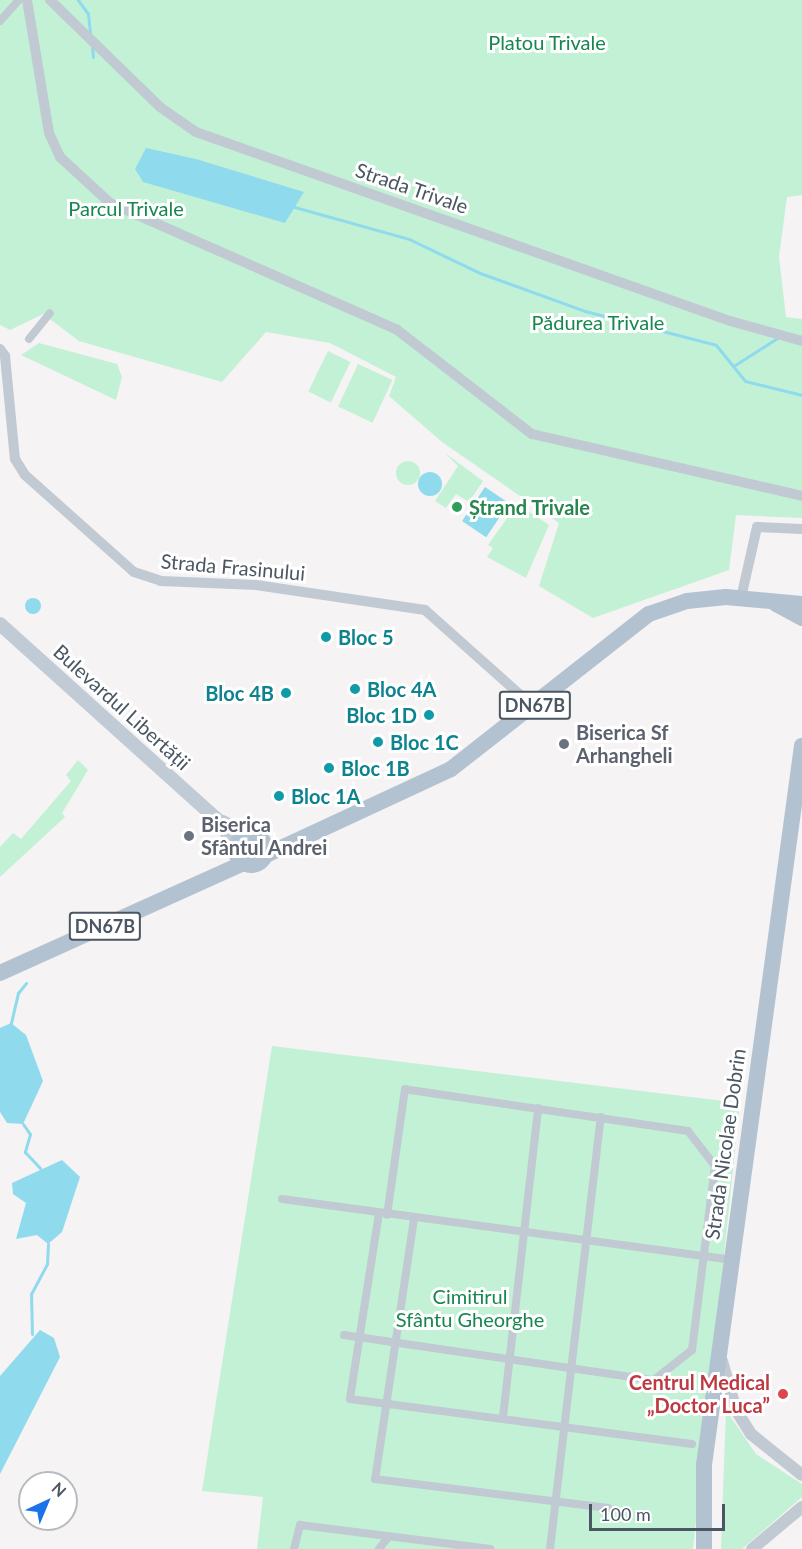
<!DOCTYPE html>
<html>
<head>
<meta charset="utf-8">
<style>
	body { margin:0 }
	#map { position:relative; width:802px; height:1549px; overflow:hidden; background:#f5f3f3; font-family:Lato,sans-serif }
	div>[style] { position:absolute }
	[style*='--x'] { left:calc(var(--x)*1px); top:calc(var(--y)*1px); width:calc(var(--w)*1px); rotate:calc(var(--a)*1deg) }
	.green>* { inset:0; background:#c3f1d5; transform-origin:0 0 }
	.round { border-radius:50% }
	.water>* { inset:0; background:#90daee; transform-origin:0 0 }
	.stream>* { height:3px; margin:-1.5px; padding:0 1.5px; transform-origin:1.5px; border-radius:1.5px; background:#90daee }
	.pedestrian>* { height:8px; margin:-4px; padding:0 4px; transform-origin:4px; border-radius:4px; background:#c1cad2 }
	.minor>* { height:10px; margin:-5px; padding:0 5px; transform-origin:5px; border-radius:5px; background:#c1cad2 }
	.tertiary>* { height:12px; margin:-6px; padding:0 6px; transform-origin:6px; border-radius:6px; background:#c1cad2 }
	.secondary>* { height:14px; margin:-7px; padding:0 7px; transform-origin:7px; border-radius:7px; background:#c1cbd6 }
	.primary>* { height:16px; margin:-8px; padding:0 8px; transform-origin:8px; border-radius:8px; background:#b3c2d1 }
	.primary>.ring { margin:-8px; padding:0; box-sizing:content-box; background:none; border:16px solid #b3c2d1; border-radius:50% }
	.dots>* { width:16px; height:16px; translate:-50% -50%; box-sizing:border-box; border:3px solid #fff; border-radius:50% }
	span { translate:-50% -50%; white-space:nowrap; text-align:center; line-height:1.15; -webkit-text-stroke:6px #fff; paint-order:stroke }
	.shield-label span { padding:2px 4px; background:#fff; border:2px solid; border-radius:4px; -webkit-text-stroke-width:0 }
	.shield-label { font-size:18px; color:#4a5661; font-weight:700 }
	.park-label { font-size:20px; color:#17864f }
	.street-label { font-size:20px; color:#4a5661 }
	.leisure-label { font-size:20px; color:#27864d; font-weight:700 }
	.left { translate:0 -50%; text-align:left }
	.culture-label { font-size:20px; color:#0d838f; font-weight:700 }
	.right { translate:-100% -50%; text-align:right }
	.worship-label { font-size:20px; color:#5b616d; font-weight:700 }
	.health-label { font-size:20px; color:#be3a42; font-weight:700 }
	.north { position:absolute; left:18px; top:1471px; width:60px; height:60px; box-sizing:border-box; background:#fff; border:2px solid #b7bbc0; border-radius:50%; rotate:44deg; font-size:16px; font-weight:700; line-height:24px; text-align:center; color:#4a5661 }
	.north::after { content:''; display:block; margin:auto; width:21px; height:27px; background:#1a73e8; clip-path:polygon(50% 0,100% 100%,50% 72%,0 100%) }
	.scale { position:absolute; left:589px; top:1504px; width:136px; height:27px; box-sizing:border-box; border:3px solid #4a5661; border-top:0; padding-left:8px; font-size:18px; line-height:21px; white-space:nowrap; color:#4a5661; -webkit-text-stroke:4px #fff; paint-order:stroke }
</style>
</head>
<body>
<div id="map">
	<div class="green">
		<i style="clip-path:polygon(0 0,802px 0,802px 195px,787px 197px,779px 257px,786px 317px,802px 319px,802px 518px,736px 515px,729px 570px,593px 618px,539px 586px,559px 523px,442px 442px,389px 396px,396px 377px,330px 343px,266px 332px,222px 382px,79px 341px,43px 314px,10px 330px,0 325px)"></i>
		<i style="clip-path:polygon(39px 343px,117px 364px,122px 377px,116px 400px,21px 355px)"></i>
		<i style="left:328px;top:351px;width:25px;height:45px;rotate:26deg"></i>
		<i style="left:358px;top:364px;width:38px;height:47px;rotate:25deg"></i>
		<i style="clip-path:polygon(445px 453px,483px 481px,469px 502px,456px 494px,446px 508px,435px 501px,458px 466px)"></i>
		<i class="round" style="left:396px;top:461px;width:24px;height:24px"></i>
		<i style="clip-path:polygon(517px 504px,549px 525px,526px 578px,487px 557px,493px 548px,488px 545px)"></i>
		<i style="clip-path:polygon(78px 760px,88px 770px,62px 813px,65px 817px,0 877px,0 847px,13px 833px,21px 839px,71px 781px,66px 775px)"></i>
		<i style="clip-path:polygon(272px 1046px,740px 1103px,693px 1549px,257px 1549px,263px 1497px,202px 1491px)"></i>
		<i style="clip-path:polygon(726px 1410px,756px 1454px,802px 1484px,802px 1497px,742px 1549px,721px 1549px)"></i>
	</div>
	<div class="water">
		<i style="clip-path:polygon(146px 148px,196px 159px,304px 192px,285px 223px,143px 182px,135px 169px)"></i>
		<i class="round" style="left:418px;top:472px;width:24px;height:24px"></i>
		<i style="left:485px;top:487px;width:29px;height:41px;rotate:34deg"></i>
		<i class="round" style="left:25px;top:598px;width:16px;height:16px"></i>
		<i style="clip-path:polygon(11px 1023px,26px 1035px,43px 1081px,23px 1124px,7px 1123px,0 1112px,0 1028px)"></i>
		<i style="clip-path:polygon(62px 1160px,80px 1177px,62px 1232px,48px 1244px,37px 1235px,16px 1239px,26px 1203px,13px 1194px,12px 1183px)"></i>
		<i style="clip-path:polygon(40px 1330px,54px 1338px,60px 1357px,0 1474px,0 1376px)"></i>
	</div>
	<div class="stream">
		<i style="--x:78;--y:0;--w:17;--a:54"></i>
		<i style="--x:88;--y:14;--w:20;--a:84"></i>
		<i style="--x:92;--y:46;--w:11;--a:85"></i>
		<i style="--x:291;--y:206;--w:123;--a:15.6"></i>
		<i style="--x:409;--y:239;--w:79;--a:25.6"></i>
		<i style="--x:480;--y:273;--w:112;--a:19.9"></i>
		<i style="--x:585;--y:311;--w:135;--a:14.5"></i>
		<i style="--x:716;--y:345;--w:46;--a:51.1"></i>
		<i style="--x:745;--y:381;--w:59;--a:13.8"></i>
		<i style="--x:735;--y:365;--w:52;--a:-32.5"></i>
		<i style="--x:11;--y:1023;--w:31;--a:-77"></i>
		<i style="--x:18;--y:993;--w:13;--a:-51"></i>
		<i style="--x:23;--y:1124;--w:12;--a:55"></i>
		<i style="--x:30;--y:1134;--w:19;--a:106"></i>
		<i style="--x:25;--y:1152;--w:22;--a:47"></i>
		<i style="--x:32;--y:1334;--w:40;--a:-91.4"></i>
		<i style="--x:31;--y:1294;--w:34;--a:-62"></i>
		<i style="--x:47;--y:1264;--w:20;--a:-87"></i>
	</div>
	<div class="pedestrian">
		<i style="--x:0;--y:21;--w:28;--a:-48"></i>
		<i style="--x:29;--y:339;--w:33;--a:-51"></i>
		<i style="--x:282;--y:1199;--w:453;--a:7.7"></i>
		<i style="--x:379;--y:1213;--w:188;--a:98.9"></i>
		<i style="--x:350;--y:1399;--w:345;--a:7.5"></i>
		<i style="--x:414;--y:1219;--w:263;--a:98.5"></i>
		<i style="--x:375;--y:1479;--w:235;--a:7.1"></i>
		<i style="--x:344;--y:1335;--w:313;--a:8.3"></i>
		<i style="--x:654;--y:1380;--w:48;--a:-38.3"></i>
		<i style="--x:692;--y:1350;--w:185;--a:-82.9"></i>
		<i style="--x:715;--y:1166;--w:44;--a:-127.6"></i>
		<i style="--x:688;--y:1131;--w:286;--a:-171.6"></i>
		<i style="--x:405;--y:1089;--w:127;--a:98.1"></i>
		<i style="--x:503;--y:1417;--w:311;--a:-83.5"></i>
		<i style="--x:294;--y:1549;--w:25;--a:-76"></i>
		<i style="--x:300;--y:1525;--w:192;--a:7.2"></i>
		<i style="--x:379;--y:1549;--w:16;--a:-52"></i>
		<i style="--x:550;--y:1549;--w:435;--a:-83.3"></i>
	</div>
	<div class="minor">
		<i style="--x:27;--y:0;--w:135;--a:80.6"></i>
		<i style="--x:49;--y:133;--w:26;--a:65"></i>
		<i style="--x:60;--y:157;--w:68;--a:42.6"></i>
		<i style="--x:110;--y:203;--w:313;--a:23.8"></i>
		<i style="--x:396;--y:329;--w:172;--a:37.7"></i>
		<i style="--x:532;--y:434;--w:277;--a:12.9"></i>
		<i style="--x:50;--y:0;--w:153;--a:44.2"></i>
		<i style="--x:160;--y:107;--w:44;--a:34.8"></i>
		<i style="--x:196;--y:132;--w:566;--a:19.49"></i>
		<i style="--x:730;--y:321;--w:75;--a:15.5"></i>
		<i style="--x:0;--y:349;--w:9;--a:54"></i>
		<i style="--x:5;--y:356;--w:103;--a:84.5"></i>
		<i style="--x:15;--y:459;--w:19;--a:58"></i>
		<i style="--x:25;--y:475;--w:146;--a:41.7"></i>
		<i style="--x:134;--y:572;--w:28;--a:18"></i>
		<i style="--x:161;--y:581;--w:95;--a:2.4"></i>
		<i style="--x:256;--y:585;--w:171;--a:8.4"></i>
		<i style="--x:425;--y:610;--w:146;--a:41.7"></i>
		<i style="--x:741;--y:598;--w:73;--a:-77.3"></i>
		<i style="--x:757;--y:527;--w:45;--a:2.5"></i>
	</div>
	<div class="tertiary">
		<i style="--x:722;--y:1361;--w:51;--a:74.1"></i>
		<i style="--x:736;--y:1410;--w:28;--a:58"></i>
		<i style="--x:751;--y:1434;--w:65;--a:38.8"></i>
		<i style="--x:752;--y:1549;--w:65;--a:-40"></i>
	</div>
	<div class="secondary">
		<i style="--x:0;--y:624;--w:293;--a:42"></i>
		<i style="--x:218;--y:820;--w:32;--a:55"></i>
		<i style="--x:223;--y:822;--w:26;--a:29"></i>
	</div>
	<div class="primary">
		<i style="--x:776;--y:604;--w:30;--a:28"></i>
		<i class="ring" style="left:236px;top:835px;width:14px;height:14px"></i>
		<i style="--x:266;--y:855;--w:204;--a:-24.9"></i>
		<i style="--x:451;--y:769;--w:251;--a:-38.1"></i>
		<i style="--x:649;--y:614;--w:40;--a:-18.9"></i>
		<i style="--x:687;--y:601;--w:39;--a:-6"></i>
		<i style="--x:726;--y:597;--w:76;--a:5.3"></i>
		<i style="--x:0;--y:973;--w:268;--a:-24.3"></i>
		<i style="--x:704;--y:1549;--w:84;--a:-90"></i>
		<i style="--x:704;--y:1465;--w:726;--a:-82.24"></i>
	</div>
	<div class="dots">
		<i style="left:457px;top:507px;background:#2e9e5b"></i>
		<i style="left:326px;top:637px;background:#0f9aa8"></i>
		<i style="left:355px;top:689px;background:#0f9aa8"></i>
		<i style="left:286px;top:693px;background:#0f9aa8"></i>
		<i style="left:429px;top:715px;background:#0f9aa8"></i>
		<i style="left:378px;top:742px;background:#0f9aa8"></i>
		<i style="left:564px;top:744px;background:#6b7280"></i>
		<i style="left:329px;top:768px;background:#0f9aa8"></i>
		<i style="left:279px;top:796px;background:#0f9aa8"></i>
		<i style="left:189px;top:836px;background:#6b7280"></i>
		<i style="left:783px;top:1394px;background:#e0444e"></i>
	</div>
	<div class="shield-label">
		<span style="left:535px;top:705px">DN67B</span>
		<span style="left:105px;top:926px">DN67B</span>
	</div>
	<div class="park-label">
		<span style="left:547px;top:42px">Platou Trivale</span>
		<span style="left:126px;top:208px">Parcul Trivale</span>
		<span style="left:598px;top:322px">Pădurea Trivale</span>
		<span style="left:470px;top:1308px">Cimitirul<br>Sfântu Gheorghe</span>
	</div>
	<div class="street-label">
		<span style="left:412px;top:188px;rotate:19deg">Strada Trivale</span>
		<span style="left:233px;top:567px;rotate:5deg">Strada Frasinului</span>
		<span style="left:122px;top:707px;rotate:42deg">Bulevardul Libertății</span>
		<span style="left:725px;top:1144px;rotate:-82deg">Strada Nicolae Dobrin</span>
	</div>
	<div class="leisure-label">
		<span class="left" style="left:469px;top:507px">Ștrand Trivale</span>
	</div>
	<div class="culture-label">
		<span class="left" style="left:338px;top:637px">Bloc 5</span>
		<span class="left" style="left:367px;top:689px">Bloc 4A</span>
		<span class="right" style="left:274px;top:693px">Bloc 4B</span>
		<span class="right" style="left:417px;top:715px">Bloc 1D</span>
		<span class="left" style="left:390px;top:742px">Bloc 1C</span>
		<span class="left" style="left:341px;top:768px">Bloc 1B</span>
		<span class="left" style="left:291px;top:796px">Bloc 1A</span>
	</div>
	<div class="worship-label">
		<span class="left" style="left:576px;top:744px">Biserica Sf<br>Arhangheli</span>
		<span class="left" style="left:201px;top:836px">Biserica<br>Sfântul Andrei</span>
	</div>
	<div class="health-label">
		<span class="right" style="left:770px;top:1394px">Centrul Medical<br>„Doctor Luca”</span>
	</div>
	<div class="north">N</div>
	<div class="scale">100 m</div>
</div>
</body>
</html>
